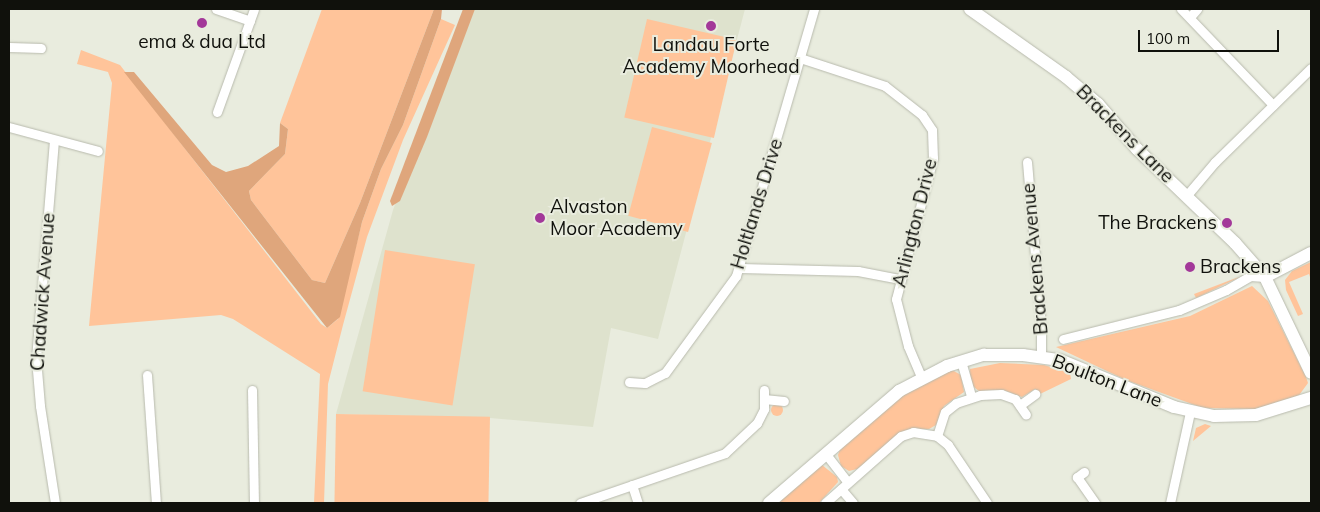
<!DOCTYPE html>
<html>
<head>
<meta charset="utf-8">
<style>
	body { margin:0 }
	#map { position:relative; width:1320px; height:512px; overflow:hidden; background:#e9ecde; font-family:Mulish,sans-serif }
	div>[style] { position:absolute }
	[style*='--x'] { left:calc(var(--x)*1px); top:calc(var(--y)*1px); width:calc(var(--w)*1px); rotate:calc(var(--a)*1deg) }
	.built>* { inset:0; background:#dee2cd }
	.green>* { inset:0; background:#ffc49a; transform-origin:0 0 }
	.round { border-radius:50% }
	.forest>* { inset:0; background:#dfa67c }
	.roads { filter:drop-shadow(0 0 1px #b8baad) drop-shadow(0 0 1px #b8baad) }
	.street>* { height:9px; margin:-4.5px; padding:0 4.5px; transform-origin:4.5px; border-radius:4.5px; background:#fff }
	.secondary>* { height:12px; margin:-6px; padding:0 6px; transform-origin:6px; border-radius:6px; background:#fff }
	.dots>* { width:14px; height:14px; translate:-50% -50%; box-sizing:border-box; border:2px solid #e9ecde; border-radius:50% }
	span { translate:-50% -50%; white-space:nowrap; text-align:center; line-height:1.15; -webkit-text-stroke:4px #e9ecde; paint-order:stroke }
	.poi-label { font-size:19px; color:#10110c }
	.left { translate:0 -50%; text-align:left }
	.right { translate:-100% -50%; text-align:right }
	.street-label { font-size:19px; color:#10110c }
	.frame { position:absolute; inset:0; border:10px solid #10110c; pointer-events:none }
	.scale { position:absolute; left:1138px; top:30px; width:141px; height:22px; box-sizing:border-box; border:2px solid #10110c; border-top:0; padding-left:6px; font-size:15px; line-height:18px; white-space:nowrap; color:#10110c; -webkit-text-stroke:4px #e9ecde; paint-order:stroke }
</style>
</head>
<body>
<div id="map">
	<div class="built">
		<i style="clip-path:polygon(469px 9px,745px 9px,658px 339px,611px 328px,593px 427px,490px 418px,336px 414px,393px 210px)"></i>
	</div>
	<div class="green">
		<i style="clip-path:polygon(322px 9px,434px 9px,360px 203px,325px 283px,312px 280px,251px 200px,249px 191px,285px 154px,288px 129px,280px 123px)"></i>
		<i style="clip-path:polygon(441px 19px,455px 25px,403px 140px,367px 237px,343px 325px,328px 384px,324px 503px,314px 503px,320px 374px,233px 319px,221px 315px,89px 326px,112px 83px,108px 72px,77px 64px,81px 50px,120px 65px,321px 324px,327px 328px,338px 319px,362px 222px,381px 169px,403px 125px)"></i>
		<i style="left:647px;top:19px;width:92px;height:101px;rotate:13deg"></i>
		<i style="left:652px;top:127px;width:62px;height:92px;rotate:15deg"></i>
		<i style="left:385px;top:250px;width:91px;height:143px;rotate:9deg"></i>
		<i style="clip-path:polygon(1311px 262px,1311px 280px,1309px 274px,1289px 282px,1303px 314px,1298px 316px,1286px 290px,1285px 280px,1292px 271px)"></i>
		<i style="clip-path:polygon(1240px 277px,1196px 298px,1194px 294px,1236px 278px)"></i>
		<i style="clip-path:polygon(1252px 286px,1268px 301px,1306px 377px,1308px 383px,1297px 398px,1255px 409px,1203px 408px,1126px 380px,1056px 347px,1190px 316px)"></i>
		<i style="clip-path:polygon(1000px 363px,1044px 365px,1070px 373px,1071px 379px,1040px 394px,1035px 389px,1022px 397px,1003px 390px,979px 391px,970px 384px,970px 369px)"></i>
		<i style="clip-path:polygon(952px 370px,961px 375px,964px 392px,944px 406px,936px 425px,929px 429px,919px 429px,857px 469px,849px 471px,841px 466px,838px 455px,841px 447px,902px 395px)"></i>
		<i class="round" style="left:771px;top:404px;width:12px;height:12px"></i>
		<i style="left:336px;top:414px;width:154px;height:89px;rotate:1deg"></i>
		<i style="clip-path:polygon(1205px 424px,1211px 426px,1193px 441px,1196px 428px)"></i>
		<i style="clip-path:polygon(822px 465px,837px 477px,838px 482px,819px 503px,777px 503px)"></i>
	</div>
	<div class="forest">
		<i style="clip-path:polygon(434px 9px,442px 9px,441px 19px,403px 125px,381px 169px,362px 222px,340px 317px,327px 328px,124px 72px,134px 72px,212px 165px,226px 172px,248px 166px,279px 146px,280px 123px,288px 129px,285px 154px,249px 191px,251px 200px,312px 280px,325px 283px,360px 203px)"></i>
		<i style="clip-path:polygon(463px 9px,475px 9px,427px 137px,400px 201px,392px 206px,390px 201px)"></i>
	</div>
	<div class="roads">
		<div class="street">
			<i style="--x:216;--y:9;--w:36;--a:19"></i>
			<i style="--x:1181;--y:9;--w:133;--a:46.2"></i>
			<i style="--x:1190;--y:17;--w:11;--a:-49"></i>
			<i style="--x:9;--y:47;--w:32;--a:2"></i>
			<i style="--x:800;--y:58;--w:89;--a:18.2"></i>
			<i style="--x:885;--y:86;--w:47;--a:38.1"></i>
			<i style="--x:922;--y:115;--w:18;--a:56"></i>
			<i style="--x:932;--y:130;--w:28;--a:88"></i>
			<i style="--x:933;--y:158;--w:146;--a:104.7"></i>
			<i style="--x:896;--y:299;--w:49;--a:75.7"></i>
			<i style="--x:908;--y:346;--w:34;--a:67"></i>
			<i style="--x:217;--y:112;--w:109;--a:-70.2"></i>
			<i style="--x:9;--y:127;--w:92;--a:15.1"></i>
			<i style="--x:54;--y:140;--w:219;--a:94.7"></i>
			<i style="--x:36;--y:358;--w:48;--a:85.2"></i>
			<i style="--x:40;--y:406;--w:98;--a:81.2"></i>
			<i style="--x:1027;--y:162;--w:163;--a:85.1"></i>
			<i style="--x:1041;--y:324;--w:32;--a:90"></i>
			<i style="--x:1187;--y:195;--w:43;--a:-49.7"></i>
			<i style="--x:1215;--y:162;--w:134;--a:-44.4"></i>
			<i style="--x:740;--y:268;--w:118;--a:1.5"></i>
			<i style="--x:858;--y:271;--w:43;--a:10.8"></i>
			<i style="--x:1063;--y:339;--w:120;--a:-14"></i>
			<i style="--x:1179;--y:310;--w:51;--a:-23.1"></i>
			<i style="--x:1226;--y:290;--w:28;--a:-30"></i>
			<i style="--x:1250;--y:276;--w:15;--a:4"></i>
			<i style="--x:961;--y:361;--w:37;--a:74"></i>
			<i style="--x:147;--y:375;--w:128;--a:86"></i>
			<i style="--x:629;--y:382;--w:16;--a:4"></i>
			<i style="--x:645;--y:383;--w:22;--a:-27"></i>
			<i style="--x:665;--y:373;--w:120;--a:-53.8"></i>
			<i style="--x:736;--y:276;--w:278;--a:-73.7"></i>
			<i style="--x:252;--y:390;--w:113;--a:89"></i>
			<i style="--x:764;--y:399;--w:20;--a:6"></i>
			<i style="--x:1020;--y:405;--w:19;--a:-36"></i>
			<i style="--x:937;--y:436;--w:14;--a:39"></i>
			<i style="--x:948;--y:445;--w:70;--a:56.1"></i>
			<i style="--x:825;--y:453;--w:37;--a:52"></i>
			<i style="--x:1084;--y:472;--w:9;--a:144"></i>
			<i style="--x:1077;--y:477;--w:32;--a:55"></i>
			<i style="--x:632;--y:485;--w:19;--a:72"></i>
			<i style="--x:841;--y:489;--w:18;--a:49"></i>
			<i style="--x:580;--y:503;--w:153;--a:-19"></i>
			<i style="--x:725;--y:453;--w:44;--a:-43.2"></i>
			<i style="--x:757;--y:423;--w:16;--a:-63"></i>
			<i style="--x:764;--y:409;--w:19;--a:-90"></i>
			<i style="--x:825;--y:503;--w:101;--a:-41.4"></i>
			<i style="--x:901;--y:436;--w:13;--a:-18"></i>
			<i style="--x:913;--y:432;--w:24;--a:9"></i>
			<i style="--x:937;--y:436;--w:25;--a:-72"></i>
			<i style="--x:945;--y:412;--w:14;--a:-39"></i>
			<i style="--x:956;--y:403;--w:25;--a:-18"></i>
			<i style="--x:980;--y:395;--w:21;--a:-3"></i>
			<i style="--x:1001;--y:394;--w:15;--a:20"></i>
			<i style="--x:1015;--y:399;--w:19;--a:55"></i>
			<i style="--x:1170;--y:503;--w:93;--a:-77.6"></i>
		</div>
		<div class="secondary">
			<i style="--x:970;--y:9;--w:118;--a:35.3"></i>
			<i style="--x:1066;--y:77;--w:42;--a:40.2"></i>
			<i style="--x:1098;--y:104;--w:60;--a:49.1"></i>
			<i style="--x:1137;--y:149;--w:136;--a:43.8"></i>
			<i style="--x:1235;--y:243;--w:45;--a:48.6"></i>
			<i style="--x:1265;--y:277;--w:106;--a:64.4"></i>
			<i style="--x:1265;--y:277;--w:52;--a:-27.6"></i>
			<i style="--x:769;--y:503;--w:172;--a:-40.7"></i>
			<i style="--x:899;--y:391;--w:54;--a:-27.5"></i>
			<i style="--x:947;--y:366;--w:39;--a:-17"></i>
			<i style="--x:984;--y:355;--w:39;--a:0"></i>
			<i style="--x:1023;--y:355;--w:37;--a:8"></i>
			<i style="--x:1060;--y:360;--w:123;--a:22.4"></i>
			<i style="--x:1174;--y:407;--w:41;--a:12.7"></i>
			<i style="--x:1214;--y:416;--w:42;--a:-1.4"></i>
			<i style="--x:1256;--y:415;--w:58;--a:-17.2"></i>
		</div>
	</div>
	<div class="dots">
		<i style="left:202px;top:23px;background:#a33899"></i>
		<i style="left:711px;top:26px;background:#a33899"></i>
		<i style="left:540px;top:218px;background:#a33899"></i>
		<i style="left:1227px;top:223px;background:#a33899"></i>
		<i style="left:1190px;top:267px;background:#a33899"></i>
	</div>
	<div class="poi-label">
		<span style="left:202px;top:42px">ema &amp; dua Ltd</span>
		<span style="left:711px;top:56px">Landau Forte<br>Academy Moorhead</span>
		<span class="left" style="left:550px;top:218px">Alvaston<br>Moor Academy</span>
		<span class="right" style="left:1217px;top:223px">The Brackens</span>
		<span class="left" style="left:1200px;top:267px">Brackens</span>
	</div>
	<div class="street-label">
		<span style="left:1125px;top:134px;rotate:45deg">Brackens Lane</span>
		<span style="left:757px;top:204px;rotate:-73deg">Holtlands Drive</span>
		<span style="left:915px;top:223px;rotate:-76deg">Arlington Drive</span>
		<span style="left:1035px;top:259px;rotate:-95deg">Brackens Avenue</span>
		<span style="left:43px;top:292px;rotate:-86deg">Chadwick Avenue</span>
		<span style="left:1107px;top:381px;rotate:21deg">Boulton Lane</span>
	</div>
	<div class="frame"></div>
	<div class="scale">100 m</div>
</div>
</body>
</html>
